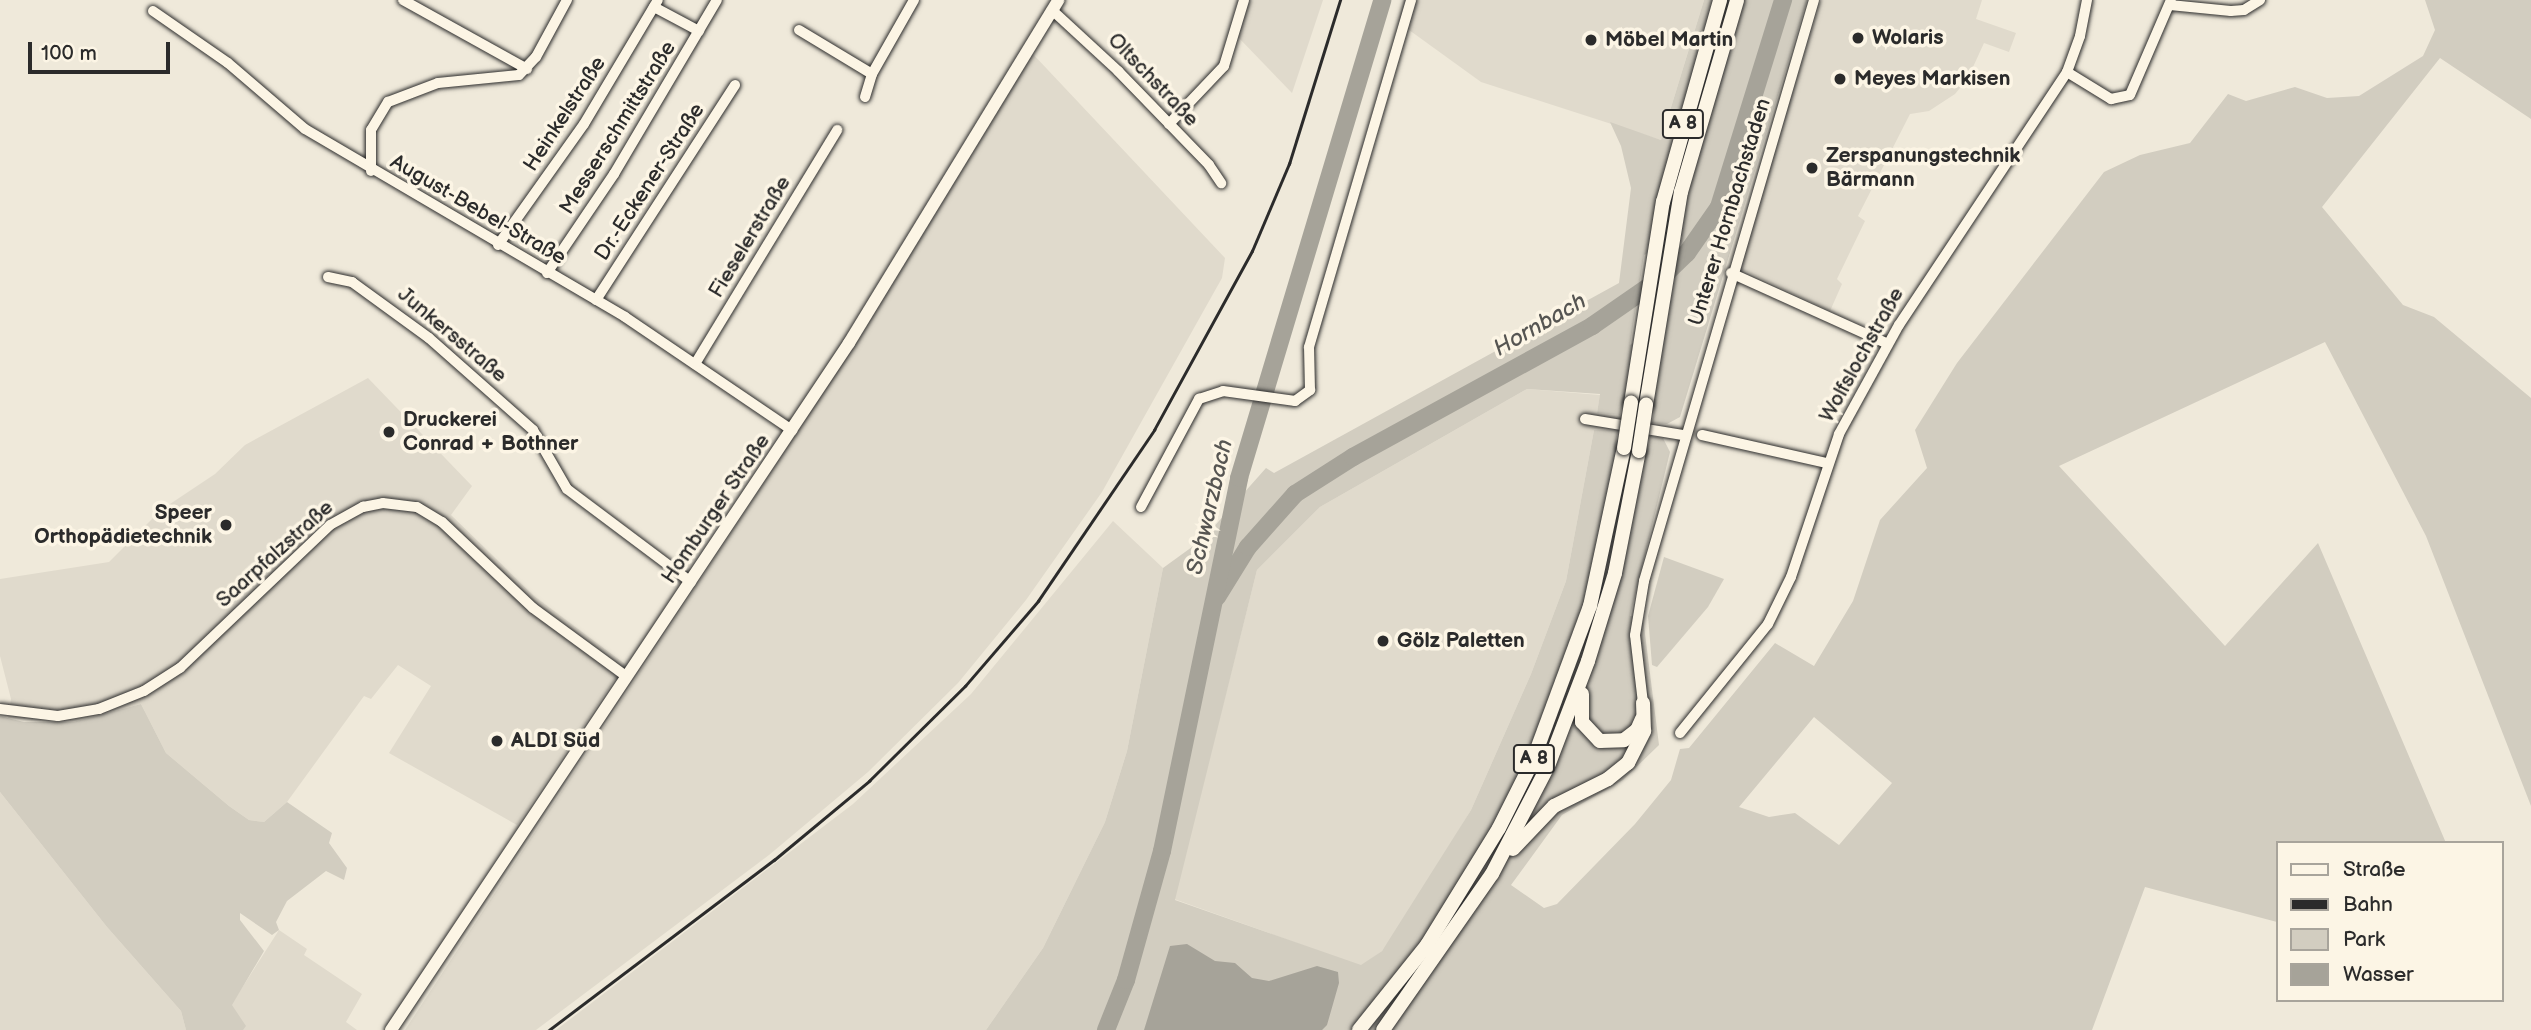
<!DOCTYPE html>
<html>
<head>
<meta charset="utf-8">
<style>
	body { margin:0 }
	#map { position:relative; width:2531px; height:1030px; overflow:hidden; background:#efe9da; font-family:"Balsamiq Sans",sans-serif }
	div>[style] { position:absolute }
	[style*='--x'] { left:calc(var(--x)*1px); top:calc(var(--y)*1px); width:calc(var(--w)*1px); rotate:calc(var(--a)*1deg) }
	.built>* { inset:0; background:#e0dacc }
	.green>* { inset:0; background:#d2cdc0 }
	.water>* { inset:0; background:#a6a399 }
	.river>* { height:18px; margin:-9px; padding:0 9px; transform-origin:9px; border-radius:9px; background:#a6a399 }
	.roads { filter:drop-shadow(0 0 2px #2b2b2b) drop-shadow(0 0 2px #2b2b2b) }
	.minor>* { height:10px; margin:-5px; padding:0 5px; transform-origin:5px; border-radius:5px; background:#fcf5e5 }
	.major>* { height:12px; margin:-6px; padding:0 6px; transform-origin:6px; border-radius:6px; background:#fcf5e5 }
	.highway>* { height:14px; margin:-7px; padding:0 7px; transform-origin:7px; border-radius:7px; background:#fcf5e5 }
	.rail>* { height:2.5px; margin:-1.25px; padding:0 1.25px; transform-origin:1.25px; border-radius:1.25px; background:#2b2b2b }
	.bridges { filter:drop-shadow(0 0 2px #2b2b2b) drop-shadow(0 0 2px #2b2b2b) }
	.highway-bridge>* { height:14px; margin:-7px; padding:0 7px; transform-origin:7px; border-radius:7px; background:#fcf5e5 }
	.dots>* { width:19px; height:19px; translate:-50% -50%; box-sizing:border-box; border:4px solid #fcf5e5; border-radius:50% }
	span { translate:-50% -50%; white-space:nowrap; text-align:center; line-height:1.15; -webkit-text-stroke:7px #fcf5e5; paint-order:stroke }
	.shield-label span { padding:2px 5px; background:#fcf5e5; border:2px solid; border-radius:5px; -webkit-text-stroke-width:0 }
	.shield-label { font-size:19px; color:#2b2b2b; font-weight:700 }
	.poi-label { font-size:21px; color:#2b2b2b; font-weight:700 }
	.left { translate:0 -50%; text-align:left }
	.right { translate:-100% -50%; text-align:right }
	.street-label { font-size:21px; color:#2b2b2b }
	.water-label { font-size:23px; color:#565552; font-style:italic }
	.legend { position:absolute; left:2276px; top:841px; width:228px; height:161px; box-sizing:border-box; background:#fcf5e5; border:2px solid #a8a49b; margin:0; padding:9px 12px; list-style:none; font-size:21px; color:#2b2b2b }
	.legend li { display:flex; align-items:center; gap:14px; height:35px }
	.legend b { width:35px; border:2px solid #a8a49b }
	.scale { position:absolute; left:28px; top:42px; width:142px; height:32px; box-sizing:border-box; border:4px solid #2b2b2b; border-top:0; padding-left:9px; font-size:21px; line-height:24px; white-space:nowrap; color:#2b2b2b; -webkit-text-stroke:5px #fcf5e5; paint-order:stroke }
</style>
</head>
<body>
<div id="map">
	<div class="built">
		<i style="clip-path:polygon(1249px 0,1323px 0,1292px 93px,1238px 37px)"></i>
		<i style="clip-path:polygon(1404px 0,1704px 0,1661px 140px,1481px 82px,1398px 22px)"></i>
		<i style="clip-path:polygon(1821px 0,1982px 0,1976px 19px,2016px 33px,2009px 52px,1984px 43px,1968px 78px,1955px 94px,1929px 111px,1910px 114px,1858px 216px,1865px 221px,1837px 279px,1842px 284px,1830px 311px,1739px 268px)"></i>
		<i style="clip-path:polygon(1031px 52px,1225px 258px,1222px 278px,1102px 492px,1026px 600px,958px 683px,868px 772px,769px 855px,536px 1030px,405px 1030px,850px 352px)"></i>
		<i style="clip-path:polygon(368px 378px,472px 486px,451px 515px,534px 596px,625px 664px,517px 825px,389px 753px,431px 686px,398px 665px,371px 699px,364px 696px,287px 802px,264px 822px,249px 820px,229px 806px,166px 753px,141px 704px,73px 722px,8px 718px,11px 699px,0 656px,0 579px,109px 562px,161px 510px,215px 474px,245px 445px)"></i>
		<i style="clip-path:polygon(1527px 389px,1600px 395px,1597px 413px,1620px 415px,1618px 430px,1594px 430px,1566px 581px,1531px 674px,1471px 810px,1403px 923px,1382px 951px,1361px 966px,1174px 899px,1257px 570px,1320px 507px)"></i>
		<i style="clip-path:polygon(1113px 521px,1163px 568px,1127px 751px,1105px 822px,1043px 948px,986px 1030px,556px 1030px,853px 804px,971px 694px)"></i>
		<i style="clip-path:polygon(0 792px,107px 927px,181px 1011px,186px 1030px,0 1030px)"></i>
		<i style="clip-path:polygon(279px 930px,307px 949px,304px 955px,362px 994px,346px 1022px,357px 1030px,243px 1030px,231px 1005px)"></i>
	</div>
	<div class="green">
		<i style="clip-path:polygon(evenodd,1704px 0,1807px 0,1680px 417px,1667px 424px,1652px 423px,1655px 407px,1623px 401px,1620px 415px,1597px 413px,1600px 394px,1527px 389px,1320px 507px,1257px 570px,1175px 900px,1361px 965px,1382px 951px,1471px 810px,1531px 674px,1566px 581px,1594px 430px,1618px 430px,1615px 447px,1647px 452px,1650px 436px,1663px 438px,1670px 452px,1630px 616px,1643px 618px,1659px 745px,1623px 780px,1562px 815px,1511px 885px,1544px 908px,1557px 904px,1635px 824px,1671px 780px,1680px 749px,1689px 748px,1775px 643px,1814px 666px,1853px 601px,1880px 520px,1927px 468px,1915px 430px,1957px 363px,2104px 172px,2140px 155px,2190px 143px,2228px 94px,2246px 101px,2295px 87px,2327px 98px,2359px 96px,2423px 56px,2435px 30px,2425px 0,2531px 0,2531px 119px,2440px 58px,2322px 207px,2403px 305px,2434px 317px,2531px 398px,2531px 806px,2426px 536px,2325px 342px,2059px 466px,2225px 646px,2318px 543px,2446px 843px,2277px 843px,2277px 922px,2145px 887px,2092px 1030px,986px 1030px,1043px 948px,1105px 822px,1127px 751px,1163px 568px,1203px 539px,1266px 468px,1274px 473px,1619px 283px,1631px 188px,1621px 146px,1610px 122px,1661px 140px,1704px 0,1682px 236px,1667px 320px,1630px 345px,1644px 255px,1682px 236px,1704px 0,1814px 717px,1892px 783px,1839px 845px,1795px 813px,1769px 817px,1739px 807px,1814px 717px)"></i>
		<i style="clip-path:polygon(1664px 557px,1724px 579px,1708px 607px,1657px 667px,1652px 665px,1648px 616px)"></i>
		<i style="clip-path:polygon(141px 704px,166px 753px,229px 806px,249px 820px,264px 822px,287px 802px,332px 833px,329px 843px,347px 868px,344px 880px,326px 871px,287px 901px,276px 922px,279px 930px,272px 935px,240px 913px,240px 920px,264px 951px,232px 1005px,246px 1026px,243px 1030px,186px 1030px,181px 1011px,107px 927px,0 792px,0 716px,24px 722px,73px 722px)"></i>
	</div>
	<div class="water">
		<i style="clip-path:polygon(1187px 944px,1215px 961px,1235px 963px,1252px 978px,1269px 981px,1317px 966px,1338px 972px,1339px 983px,1327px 1025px,1322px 1030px,1144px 1030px,1170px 946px)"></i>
	</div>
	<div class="river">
		<i style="--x:1217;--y:597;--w:59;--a:-58.2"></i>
		<i style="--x:1248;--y:547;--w:71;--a:-48.4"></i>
		<i style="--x:1295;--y:494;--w:69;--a:-32.5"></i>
		<i style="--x:1353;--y:457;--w:273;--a:-28.7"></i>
		<i style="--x:1592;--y:326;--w:83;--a:-34.7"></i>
		<i style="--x:1660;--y:279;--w:37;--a:-44"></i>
		<i style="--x:1687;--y:253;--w:56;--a:-55.2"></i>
		<i style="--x:1719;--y:207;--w:217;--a:-72.8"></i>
		<i style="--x:1106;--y:1030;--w:54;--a:-68.2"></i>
		<i style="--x:1126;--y:980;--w:134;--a:-74.4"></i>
		<i style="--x:1162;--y:851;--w:381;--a:-78.3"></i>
		<i style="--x:1239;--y:478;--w:499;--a:-73.3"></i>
	</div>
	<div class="roads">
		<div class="minor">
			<i style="--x:403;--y:0;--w:142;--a:29.1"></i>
			<i style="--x:2170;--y:5;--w:61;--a:5.6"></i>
			<i style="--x:2231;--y:11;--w:13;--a:-4"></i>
			<i style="--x:2244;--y:10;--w:19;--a:-32"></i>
			<i style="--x:654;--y:7;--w:51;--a:28.1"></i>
			<i style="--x:1052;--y:10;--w:90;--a:42.7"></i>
			<i style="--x:1118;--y:71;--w:131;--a:45.9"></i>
			<i style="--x:1209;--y:165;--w:22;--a:56"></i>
			<i style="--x:153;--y:11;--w:91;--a:34.7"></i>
			<i style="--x:228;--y:63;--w:101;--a:40.6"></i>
			<i style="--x:305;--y:129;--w:371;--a:30.4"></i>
			<i style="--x:625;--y:317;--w:202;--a:34.1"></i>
			<i style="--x:799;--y:30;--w:85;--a:31.1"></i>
			<i style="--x:2067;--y:72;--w:52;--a:31.5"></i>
			<i style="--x:2111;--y:99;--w:19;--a:-12"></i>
			<i style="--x:2130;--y:95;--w:103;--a:-66.7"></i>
			<i style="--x:865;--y:97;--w:24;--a:-73"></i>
			<i style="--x:872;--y:74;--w:85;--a:-60.4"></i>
			<i style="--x:1169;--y:124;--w:80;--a:-46.5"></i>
			<i style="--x:1224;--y:66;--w:69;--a:-73.1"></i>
			<i style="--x:371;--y:171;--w:41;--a:-90"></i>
			<i style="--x:371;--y:130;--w:33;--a:-59"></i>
			<i style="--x:388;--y:102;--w:53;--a:-20.8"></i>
			<i style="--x:438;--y:83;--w:81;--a:-5.6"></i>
			<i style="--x:519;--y:75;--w:25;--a:-47"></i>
			<i style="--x:536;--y:57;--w:65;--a:-61.5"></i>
			<i style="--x:498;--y:245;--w:148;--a:-54.6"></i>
			<i style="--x:584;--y:124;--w:144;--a:-59.2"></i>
			<i style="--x:547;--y:273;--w:120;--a:-55.9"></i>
			<i style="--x:614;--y:174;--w:202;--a:-59.4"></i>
			<i style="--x:1731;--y:273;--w:172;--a:24.3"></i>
			<i style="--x:328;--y:277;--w:25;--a:12"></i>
			<i style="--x:352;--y:282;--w:95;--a:36"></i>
			<i style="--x:429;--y:338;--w:139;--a:41.5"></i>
			<i style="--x:533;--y:430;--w:68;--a:60"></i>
			<i style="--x:567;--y:489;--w:155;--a:36.9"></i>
			<i style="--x:596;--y:300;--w:256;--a:-57.1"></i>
			<i style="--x:695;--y:364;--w:274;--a:-58.7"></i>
			<i style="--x:1585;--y:419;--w:99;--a:9.3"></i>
			<i style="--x:1702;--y:435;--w:127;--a:12.7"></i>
			<i style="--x:1141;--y:507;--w:123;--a:-61.8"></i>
			<i style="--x:1199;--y:399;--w:25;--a:-18"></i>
			<i style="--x:1223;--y:391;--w:73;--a:7.9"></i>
			<i style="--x:1295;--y:401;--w:19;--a:-36"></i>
			<i style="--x:1310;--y:390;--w:43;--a:-91.3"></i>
			<i style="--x:1309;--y:347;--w:362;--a:-73.6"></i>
			<i style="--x:1643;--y:703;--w:68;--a:-96.7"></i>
			<i style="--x:1635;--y:635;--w:55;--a:-80.5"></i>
			<i style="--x:1644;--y:581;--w:605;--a:-73.69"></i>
			<i style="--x:0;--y:709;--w:58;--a:6.9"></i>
			<i style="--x:58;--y:716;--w:42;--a:-9.7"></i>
			<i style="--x:99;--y:709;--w:48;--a:-21.8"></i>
			<i style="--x:144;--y:691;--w:43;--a:-32.6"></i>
			<i style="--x:180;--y:668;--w:207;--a:-43.6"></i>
			<i style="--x:330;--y:525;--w:38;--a:-29"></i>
			<i style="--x:363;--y:507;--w:20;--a:-11"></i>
			<i style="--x:383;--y:503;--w:34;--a:7"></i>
			<i style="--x:417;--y:507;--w:29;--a:31"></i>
			<i style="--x:442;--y:522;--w:125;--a:43.4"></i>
			<i style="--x:533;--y:608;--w:115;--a:36.2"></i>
			<i style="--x:1680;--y:733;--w:140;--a:-51.1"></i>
			<i style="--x:1768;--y:624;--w:52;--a:-63.9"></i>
			<i style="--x:1791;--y:577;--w:151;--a:-71.4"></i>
			<i style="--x:1839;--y:434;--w:124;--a:-61.2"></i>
			<i style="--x:1899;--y:325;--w:304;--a:-56.4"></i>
			<i style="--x:2067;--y:72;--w:38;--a:-70"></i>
			<i style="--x:2080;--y:36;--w:37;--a:-79"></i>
		</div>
		<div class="major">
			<i style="--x:391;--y:1030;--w:826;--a:-56.31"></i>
			<i style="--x:849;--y:343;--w:402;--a:-58.6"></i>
		</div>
		<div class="highway">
			<i style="--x:1631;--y:403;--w:204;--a:-81"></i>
			<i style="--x:1663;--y:202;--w:210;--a:-74.2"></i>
			<i style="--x:1646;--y:405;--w:216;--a:-80.7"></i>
			<i style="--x:1681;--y:192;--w:200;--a:-73.7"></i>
			<i style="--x:1582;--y:694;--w:28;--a:90"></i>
			<i style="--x:1582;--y:722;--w:26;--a:47"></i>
			<i style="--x:1600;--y:741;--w:24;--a:-2"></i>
			<i style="--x:1624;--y:740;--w:16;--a:-38"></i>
			<i style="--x:1637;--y:730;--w:12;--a:-66"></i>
			<i style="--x:1513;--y:849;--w:59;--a:-46.4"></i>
			<i style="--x:1554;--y:806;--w:60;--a:-26.6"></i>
			<i style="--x:1608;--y:779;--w:26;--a:-39"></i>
			<i style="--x:1628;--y:763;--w:36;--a:-63"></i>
			<i style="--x:1644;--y:731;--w:28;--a:-92"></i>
			<i style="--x:1359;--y:1030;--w:109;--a:-51.3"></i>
			<i style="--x:1427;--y:945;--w:137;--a:-58.4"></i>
			<i style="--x:1499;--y:828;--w:76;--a:-63.4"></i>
			<i style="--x:1533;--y:760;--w:164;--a:-69.7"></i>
			<i style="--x:1590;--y:606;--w:162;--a:-77.9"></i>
			<i style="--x:1383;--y:1030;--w:190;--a:-55.1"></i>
			<i style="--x:1492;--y:874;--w:122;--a:-62.6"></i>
			<i style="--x:1548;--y:766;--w:112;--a:-69.1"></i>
			<i style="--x:1588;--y:661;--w:92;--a:-72.9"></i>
			<i style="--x:1615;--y:573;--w:124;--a:-78.9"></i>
		</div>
	</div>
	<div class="rail">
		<i style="--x:549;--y:1030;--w:282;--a:-37.1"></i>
		<i style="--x:774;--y:860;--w:124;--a:-39.7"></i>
		<i style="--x:869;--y:781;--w:135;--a:-44.7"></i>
		<i style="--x:965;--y:686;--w:112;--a:-49.3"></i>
		<i style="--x:1038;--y:601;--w:207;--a:-55.8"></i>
		<i style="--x:1154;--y:430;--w:204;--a:-61.3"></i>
		<i style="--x:1252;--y:251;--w:95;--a:-67"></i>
		<i style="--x:1289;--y:164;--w:172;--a:-72.7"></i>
	</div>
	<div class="bridges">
		<div class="highway-bridge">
			<i style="--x:1624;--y:448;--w:46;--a:-81.2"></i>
			<i style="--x:1639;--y:451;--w:47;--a:-81.3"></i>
		</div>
	</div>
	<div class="dots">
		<i style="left:1858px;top:38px;background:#2b2b2b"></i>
		<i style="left:1591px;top:40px;background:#2b2b2b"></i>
		<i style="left:1840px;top:79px;background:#2b2b2b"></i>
		<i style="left:1812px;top:168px;background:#2b2b2b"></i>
		<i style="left:389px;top:432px;background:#2b2b2b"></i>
		<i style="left:226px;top:525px;background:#2b2b2b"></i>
		<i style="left:1383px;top:641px;background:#2b2b2b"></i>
		<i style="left:497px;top:741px;background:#2b2b2b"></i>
	</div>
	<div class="shield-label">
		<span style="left:1683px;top:124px">A 8</span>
		<span style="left:1534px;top:759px">A 8</span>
	</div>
	<div class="poi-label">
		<span class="left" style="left:1872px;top:38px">Wolaris</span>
		<span class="left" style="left:1605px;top:40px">Möbel Martin</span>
		<span class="left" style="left:1854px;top:79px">Meyes Markisen</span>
		<span class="left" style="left:1826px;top:168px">Zerspanungstechnik<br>Bärmann</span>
		<span class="left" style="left:403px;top:432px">Druckerei<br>Conrad + Bothner</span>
		<span class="right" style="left:212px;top:525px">Speer<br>Orthopädietechnik</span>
		<span class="left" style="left:1397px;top:641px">Gölz Paletten</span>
		<span class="left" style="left:511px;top:741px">ALDI Süd</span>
	</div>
	<div class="street-label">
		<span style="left:1153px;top:80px;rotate:46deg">Oltschstraße</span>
		<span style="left:565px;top:114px;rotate:-57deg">Heinkelstraße</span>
		<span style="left:618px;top:128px;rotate:-58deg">Messerschmittstraße</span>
		<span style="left:650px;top:182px;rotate:-57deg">Dr.-Eckener-Straße</span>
		<span style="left:478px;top:210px;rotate:30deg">August-Bebel-Straße</span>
		<span style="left:1730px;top:212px;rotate:-73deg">Unterer Hornbachstaden</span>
		<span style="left:750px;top:237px;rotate:-59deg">Fieselerstraße</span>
		<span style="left:452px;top:335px;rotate:40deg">Junkersstraße</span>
		<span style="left:1862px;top:355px;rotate:-61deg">Wolfslochstraße</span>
		<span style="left:716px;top:509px;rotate:-56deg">Homburger Straße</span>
		<span style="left:275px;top:554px;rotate:-42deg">Saarpfalzstraße</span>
	</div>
	<div class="water-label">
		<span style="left:1540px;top:325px;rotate:-30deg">Hornbach</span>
		<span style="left:1210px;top:507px;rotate:-77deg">Schwarzbach</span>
	</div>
	<ul class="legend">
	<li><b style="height:9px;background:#fcf5e5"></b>Straße</li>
	<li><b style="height:9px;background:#2b2b2b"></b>Bahn</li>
	<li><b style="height:19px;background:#d2cdc0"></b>Park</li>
	<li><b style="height:19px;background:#a6a399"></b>Wasser</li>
	</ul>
	<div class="scale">100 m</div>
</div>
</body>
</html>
